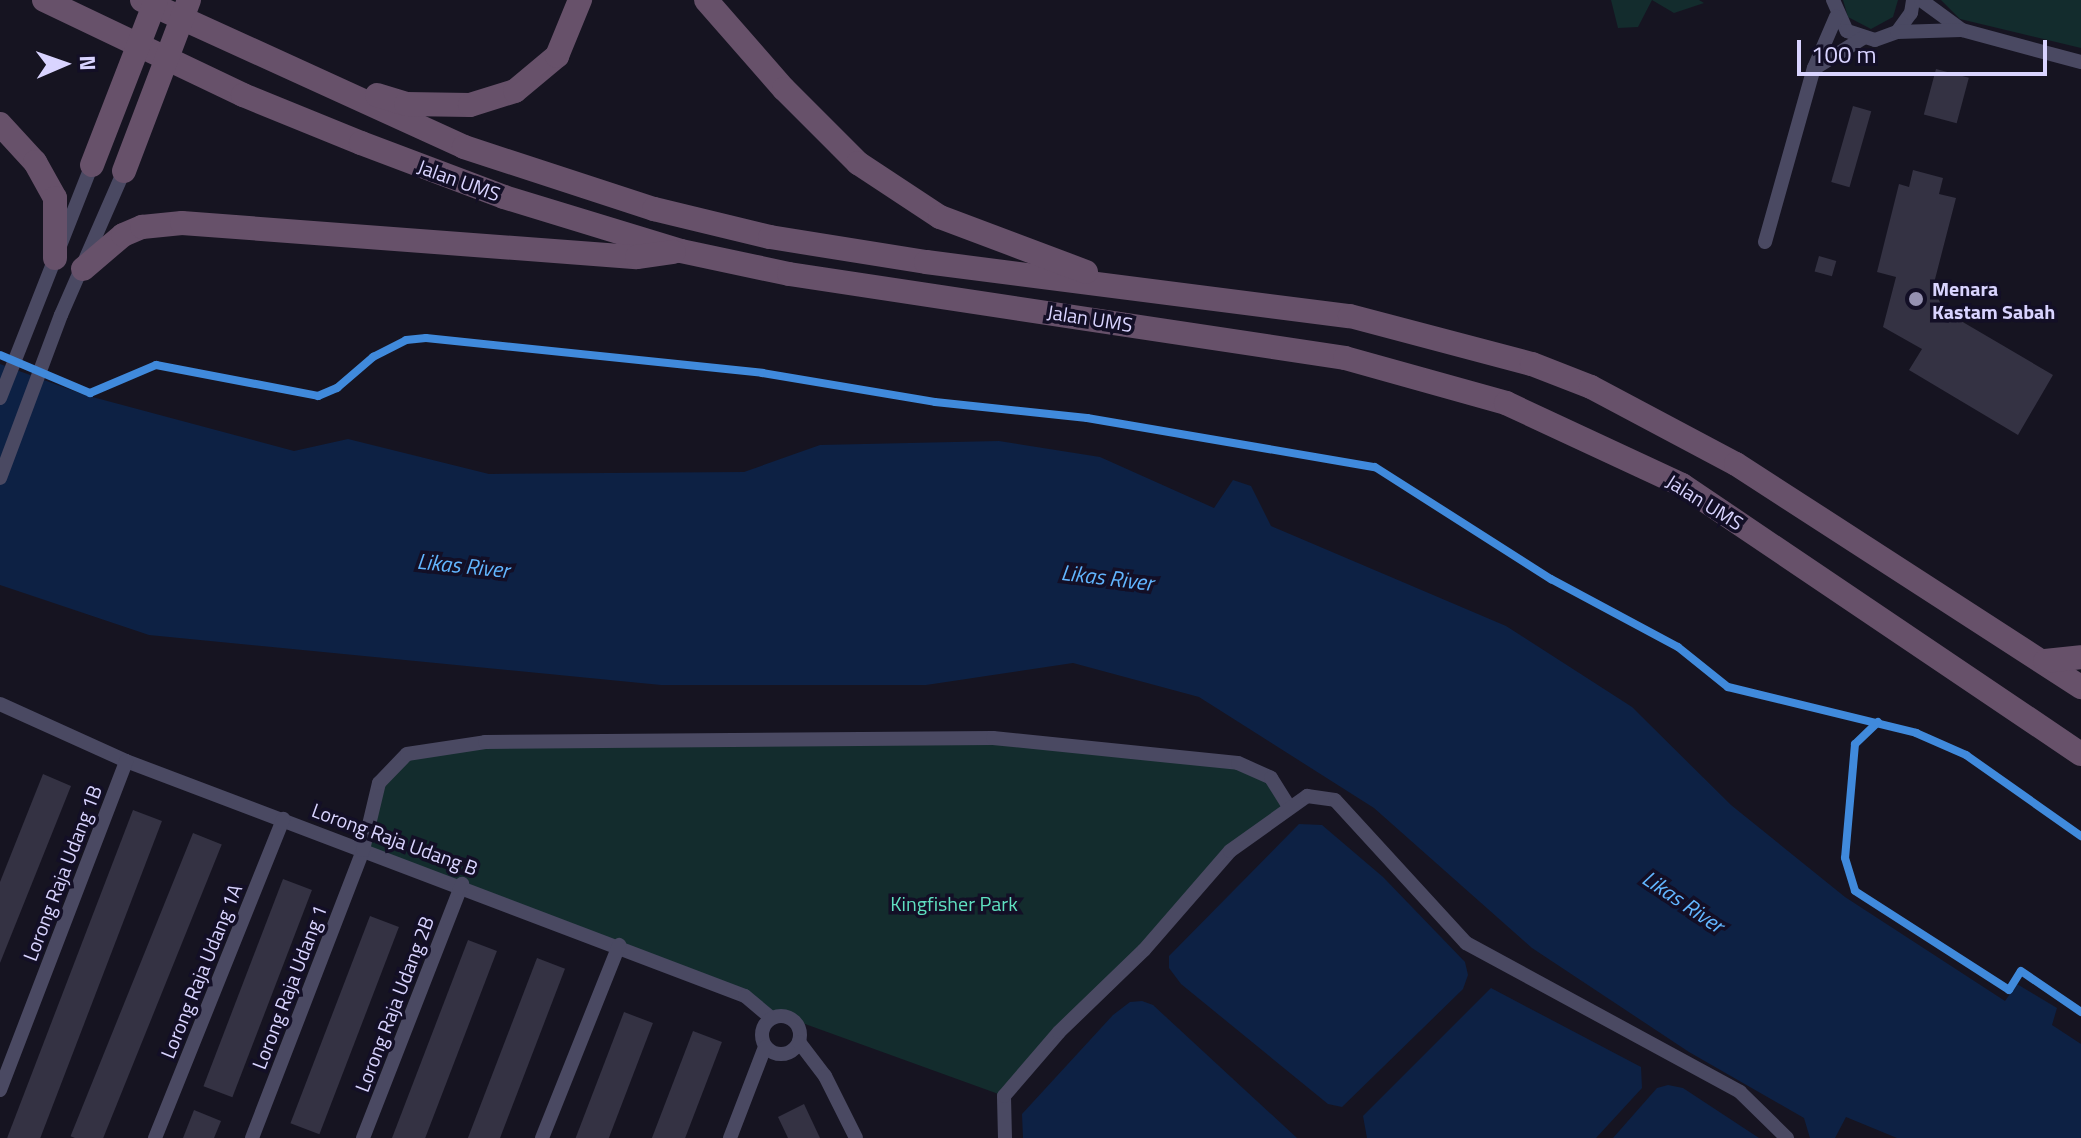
<!DOCTYPE html>
<html>
<head>
<meta charset="utf-8">
<style>
	body { margin:0 }
	#map { position:relative; width:2081px; height:1138px; overflow:hidden; background:#161421; font-family:"Titillium Web",sans-serif }
	div>[style] { position:absolute }
	[style*='--x'] { left:calc(var(--x)*1px); top:calc(var(--y)*1px); width:calc(var(--w)*1px); rotate:calc(var(--a)*1deg) }
	.green>* { inset:0; background:#132c2d }
	.water>* { inset:0; background:#0d2144 }
	.building>* { inset:0; background:#343243; transform-origin:0 0 }
	.street>* { height:14px; margin:-7px; padding:0 7px; transform-origin:7px; border-radius:7px; background:#4a4962 }
	.street>.ring { margin:-7px; padding:0; box-sizing:content-box; background:none; border:14px solid #4a4962; border-radius:50% }
	.highway>* { height:24px; margin:-12px; padding:0 12px; transform-origin:12px; border-radius:12px; background:#67516a }
	.highway-bridge>* { height:24px; margin:-12px; padding:0 12px; transform-origin:12px; border-radius:12px; background:#67516a }
	.cycleway>* { height:8px; margin:-4px; padding:0 4px; transform-origin:4px; border-radius:4px; background:#408adc }
	.dots>* { width:22px; height:22px; translate:-50% -50%; box-sizing:border-box; border:4px solid #130f26; border-radius:50% }
	span { translate:-50% -50%; white-space:nowrap; text-align:center; line-height:1.15; -webkit-text-stroke:7px #130f26; paint-order:stroke }
	.street-label { font-size:20px; color:#d9d4ff }
	.poi-label { font-size:20px; color:#d9d4ff; font-weight:700 }
	.left { translate:0 -50%; text-align:left }
	.park-label { font-size:20px; color:#5fe0c0 }
	.water-label { font-size:22px; color:#62b6ff; font-style:italic }
	.north { position:absolute; left:24px; top:24px; width:80px; height:80px; -webkit-text-stroke:6px #130f26; paint-order:stroke; rotate:88deg; font-size:22px; font-weight:700; line-height:32px; text-align:center; color:#d9d4ff }
	.north::after { content:''; display:block; margin:auto; width:28px; height:36px; background:#d9d4ff; clip-path:polygon(50% 0,100% 100%,50% 72%,0 100%) }
	.scale { position:absolute; left:1797px; top:40px; width:250px; height:36px; box-sizing:border-box; border:4px solid #d9d4ff; border-top:0; padding-left:10px; font-size:24px; line-height:28px; white-space:nowrap; color:#d9d4ff; -webkit-text-stroke:6px #130f26; paint-order:stroke }
</style>
</head>
<body>
<div id="map">
	<div class="green">
		<i style="clip-path:polygon(1611px 0,1699px 0,1704px 3px,1674px 13px,1652px 0,1638px 27px,1618px 28px)"></i>
		<i style="clip-path:polygon(1843px 0,1898px 0,1893px 17px,1871px 29px,1848px 17px)"></i>
		<i style="clip-path:polygon(1941px 0,2081px 0,2081px 48px,1960px 19px)"></i>
		<i style="clip-path:polygon(993px 738px,1205px 760px,1271px 778px,1289px 807px,1230px 851px,1004px 1096px,783px 1016px,771px 1018px,745px 996px,363px 850px,379px 783px,407px 754px,485px 742px)"></i>
	</div>
	<div class="water">
		<i style="clip-path:polygon(0 364px,85px 395px,294px 451px,348px 439px,489px 474px,744px 472px,820px 445px,999px 441px,1100px 457px,1214px 508px,1233px 480px,1251px 486px,1271px 526px,1506px 626px,1632px 707px,1731px 805px,1845px 897px,2005px 1001px,2017px 984px,2057px 1008px,2052px 1025px,2081px 1044px,2081px 1138px,1897px 1138px,1846px 1117px,1835px 1138px,1810px 1138px,1804px 1118px,1689px 1052px,1532px 948px,1374px 808px,1199px 697px,1073px 663px,926px 685px,661px 685px,149px 635px,0 585px)"></i>
		<i style="clip-path:polygon(1299px 824px,1322px 825px,1383px 877px,1465px 962px,1468px 975px,1463px 989px,1342px 1107px,1328px 1104px,1181px 984px,1169px 968px,1169px 956px)"></i>
		<i style="clip-path:polygon(1491px 988px,1641px 1067px,1642px 1088px,1596px 1138px,1367px 1138px,1363px 1116px)"></i>
		<i style="clip-path:polygon(1142px 1001px,1153px 1005px,1297px 1138px,1023px 1138px,1022px 1114px,1113px 1015px,1130px 1002px)"></i>
		<i style="clip-path:polygon(1668px 1085px,1683px 1088px,1759px 1138px,1613px 1138px,1657px 1088px)"></i>
	</div>
	<div class="building">
		<i style="left:1936px;top:69px;width:34px;height:47px;rotate:15deg"></i>
		<i style="left:1853px;top:106px;width:19px;height:79px;rotate:16deg"></i>
		<i style="clip-path:polygon(1913px 170px,1943px 178px,1939px 194px,1956px 198px,1933px 287px,1944px 311px,2053px 375px,2018px 435px,1909px 370px,1922px 349px,1883px 327px,1896px 277px,1877px 272px,1899px 184px,1909px 187px)"></i>
		<i style="left:1819px;top:256px;width:18px;height:16px;rotate:16deg"></i>
		<i style="clip-path:polygon(43px 774px,71px 786px,0 963px,0 882px)"></i>
		<i style="left:133px;top:810px;width:31px;height:351px;rotate:21deg"></i>
		<i style="left:193px;top:833px;width:31px;height:327px;rotate:22deg"></i>
		<i style="left:283px;top:879px;width:31px;height:222px;rotate:21deg"></i>
		<i style="left:370px;top:916px;width:31px;height:222px;rotate:21deg"></i>
		<i style="left:468px;top:940px;width:31px;height:212px;rotate:21deg"></i>
		<i style="left:537px;top:958px;width:30px;height:193px;rotate:21deg"></i>
		<i style="left:624px;top:1012px;width:31px;height:135px;rotate:21deg"></i>
		<i style="left:693px;top:1031px;width:31px;height:115px;rotate:21deg"></i>
		<i style="clip-path:polygon(804px 1104px,820px 1138px,788px 1138px,778px 1117px)"></i>
		<i style="clip-path:polygon(194px 1110px,221px 1121px,214px 1138px,183px 1138px)"></i>
	</div>
	<div class="street">
		<i style="--x:1833;--y:0;--w:34;--a:66"></i>
		<i style="--x:1847;--y:31;--w:29;--a:18"></i>
		<i style="--x:1875;--y:40;--w:23;--a:-20"></i>
		<i style="--x:1897;--y:32;--w:24;--a:-54"></i>
		<i style="--x:1911;--y:13;--w:13;--a:-81"></i>
		<i style="--x:1921;--y:0;--w:51;--a:36.2"></i>
		<i style="--x:1962;--y:30;--w:123;--a:15.1"></i>
		<i style="--x:1897;--y:32;--w:64;--a:-1.8"></i>
		<i style="--x:1815;--y:68;--w:57;--a:-32"></i>
		<i style="--x:1765;--y:242;--w:181;--a:-74.3"></i>
		<i style="--x:1814;--y:68;--w:56;--a:-66.7"></i>
		<i style="--x:0;--y:398;--w:251;--a:-68.5"></i>
		<i style="--x:0;--y:478;--w:174;--a:-69.5"></i>
		<i style="--x:61;--y:315;--w:157;--a:-66.4"></i>
		<i style="--x:0;--y:704;--w:138;--a:24.3"></i>
		<i style="--x:126;--y:761;--w:662;--a:20.79"></i>
		<i style="--x:745;--y:996;--w:34;--a:40"></i>
		<i class="ring" style="left:762px;top:1016px;width:24px;height:24px"></i>
		<i style="--x:799;--y:1042;--w:43;--a:52.6"></i>
		<i style="--x:825;--y:1076;--w:69;--a:63.4"></i>
		<i style="--x:0;--y:1090;--w:352;--a:-69"></i>
		<i style="--x:155;--y:1138;--w:344;--a:-68.1"></i>
		<i style="--x:252;--y:1138;--w:309;--a:-68.9"></i>
		<i style="--x:363;--y:850;--w:69;--a:-76.6"></i>
		<i style="--x:379;--y:783;--w:40;--a:-46"></i>
		<i style="--x:407;--y:754;--w:79;--a:-8.7"></i>
		<i style="--x:485;--y:742;--w:508;--a:-0.45"></i>
		<i style="--x:993;--y:738;--w:246;--a:5.8"></i>
		<i style="--x:1238;--y:763;--w:36;--a:24"></i>
		<i style="--x:1271;--y:778;--w:34;--a:58"></i>
		<i style="--x:363;--y:1138;--w:273;--a:-68.7"></i>
		<i style="--x:542;--y:1138;--w:208;--a:-68.2"></i>
		<i style="--x:730;--y:1138;--w:97;--a:-69"></i>
		<i style="--x:1005;--y:1138;--w:42;--a:-91.4"></i>
		<i style="--x:1004;--y:1096;--w:84;--a:-49.3"></i>
		<i style="--x:1059;--y:1032;--w:118;--a:-44"></i>
		<i style="--x:1144;--y:950;--w:131;--a:-49"></i>
		<i style="--x:1230;--y:851;--w:95;--a:-35.5"></i>
		<i style="--x:1307;--y:796;--w:28;--a:8"></i>
		<i style="--x:1335;--y:800;--w:194;--a:47.5"></i>
		<i style="--x:1466;--y:943;--w:312;--a:28.5"></i>
		<i style="--x:1740;--y:1092;--w:66;--a:44.4"></i>
	</div>
	<div class="highway">
		<i style="--x:44;--y:0;--w:221;--a:25.5"></i>
		<i style="--x:243;--y:95;--w:127;--a:22.1"></i>
		<i style="--x:361;--y:143;--w:153;--a:20.7"></i>
		<i style="--x:504;--y:197;--w:185;--a:17"></i>
		<i style="--x:681;--y:251;--w:110;--a:12"></i>
		<i style="--x:789;--y:274;--w:562;--a:8.59"></i>
		<i style="--x:1345;--y:358;--w:167;--a:15.6"></i>
		<i style="--x:1506;--y:403;--w:194;--a:25"></i>
		<i style="--x:1682;--y:485;--w:481;--a:34"></i>
		<i style="--x:142;--y:0;--w:354;--a:24.5"></i>
		<i style="--x:464;--y:147;--w:200;--a:18.1"></i>
		<i style="--x:654;--y:209;--w:119;--a:13.6"></i>
		<i style="--x:770;--y:237;--w:158;--a:9.1"></i>
		<i style="--x:926;--y:262;--w:427;--a:7.3"></i>
		<i style="--x:1350;--y:316;--w:188;--a:14.8"></i>
		<i style="--x:1532;--y:364;--w:63;--a:21.3"></i>
		<i style="--x:1591;--y:387;--w:164;--a:28"></i>
		<i style="--x:1736;--y:464;--w:411;--a:32.9"></i>
		<i style="--x:706;--y:0;--w:118;--a:48.8"></i>
		<i style="--x:784;--y:89;--w:105;--a:45"></i>
		<i style="--x:858;--y:163;--w:98;--a:33.4"></i>
		<i style="--x:940;--y:217;--w:156;--a:20.6"></i>
		<i style="--x:377;--y:95;--w:30;--a:17"></i>
		<i style="--x:406;--y:104;--w:64;--a:0.9"></i>
		<i style="--x:470;--y:105;--w:47;--a:-17.3"></i>
		<i style="--x:515;--y:91;--w:55;--a:-39.8"></i>
		<i style="--x:557;--y:56;--w:61;--a:-67.7"></i>
		<i style="--x:0;--y:124;--w:52;--a:47.4"></i>
		<i style="--x:35;--y:162;--w:41;--a:60.9"></i>
		<i style="--x:55;--y:198;--w:60;--a:90"></i>
		<i style="--x:83;--y:269;--w:52;--a:-40.4"></i>
		<i style="--x:123;--y:235;--w:21;--a:-23"></i>
		<i style="--x:142;--y:227;--w:40;--a:-5.7"></i>
		<i style="--x:182;--y:223;--w:456;--a:4.3"></i>
		<i style="--x:637;--y:257;--w:37;--a:-8"></i>
		<i style="--x:2045;--y:661;--w:36;--a:-6"></i>
	</div>
	<div class="highway-bridge">
		<i style="--x:92;--y:165;--w:177;--a:-68.8"></i>
		<i style="--x:124;--y:171;--w:183;--a:-69.2"></i>
	</div>
	<div class="cycleway">
		<i style="--x:0;--y:355;--w:98;--a:22.9"></i>
		<i style="--x:90;--y:393;--w:72;--a:-23"></i>
		<i style="--x:156;--y:365;--w:165;--a:10.8"></i>
		<i style="--x:318;--y:396;--w:21;--a:-23"></i>
		<i style="--x:337;--y:388;--w:48;--a:-40.7"></i>
		<i style="--x:373;--y:357;--w:37;--a:-27"></i>
		<i style="--x:406;--y:340;--w:20;--a:-6"></i>
		<i style="--x:426;--y:338;--w:338;--a:5.9"></i>
		<i style="--x:762;--y:373;--w:175;--a:9.5"></i>
		<i style="--x:935;--y:402;--w:153;--a:6"></i>
		<i style="--x:1087;--y:418;--w:292;--a:9.7"></i>
		<i style="--x:1375;--y:467;--w:209;--a:32.5"></i>
		<i style="--x:1551;--y:579;--w:144;--a:28.2"></i>
		<i style="--x:1678;--y:647;--w:64;--a:38.7"></i>
		<i style="--x:1728;--y:687;--w:194;--a:13.7"></i>
		<i style="--x:1916;--y:733;--w:55;--a:23.7"></i>
		<i style="--x:1966;--y:755;--w:141;--a:35.2"></i>
		<i style="--x:1878;--y:722;--w:32;--a:136"></i>
		<i style="--x:1855;--y:744;--w:114;--a:95"></i>
		<i style="--x:1845;--y:858;--w:34;--a:73"></i>
		<i style="--x:1855;--y:891;--w:183;--a:32.7"></i>
		<i style="--x:2009;--y:990;--w:22;--a:-58"></i>
		<i style="--x:2021;--y:971;--w:73;--a:34.3"></i>
	</div>
	<div class="dots">
		<i style="left:1916px;top:299px;background:#9591b1"></i>
	</div>
	<div class="street-label">
		<span style="left:459px;top:180px;rotate:20deg">Jalan UMS</span>
		<span style="left:1090px;top:318px;rotate:9deg">Jalan UMS</span>
		<span style="left:1705px;top:502px;rotate:32deg">Jalan UMS</span>
		<span style="left:395px;top:839px;rotate:20deg">Lorong Raja Udang B</span>
		<span style="left:62px;top:873px;rotate:-69deg">Lorong Raja Udang 1B</span>
		<span style="left:201px;top:971px;rotate:-68deg">Lorong Raja Udang 1A</span>
		<span style="left:289px;top:987px;rotate:-69deg">Lorong Raja Udang 1</span>
		<span style="left:394px;top:1004px;rotate:-69deg">Lorong Raja Udang 2B</span>
	</div>
	<div class="poi-label">
		<span class="left" style="left:1932px;top:300px">Menara<br>Kastam Sabah</span>
	</div>
	<div class="park-label">
		<span style="left:954px;top:903px">Kingfisher Park</span>
	</div>
	<div class="water-label">
		<span style="left:463px;top:566px;rotate:6deg">Likas River</span>
		<span style="left:1107px;top:578px;rotate:7deg">Likas River</span>
		<span style="left:1683px;top:902px;rotate:34deg">Likas River</span>
	</div>
	<div class="north">N</div>
	<div class="scale">100 m</div>
</div>
</body>
</html>
